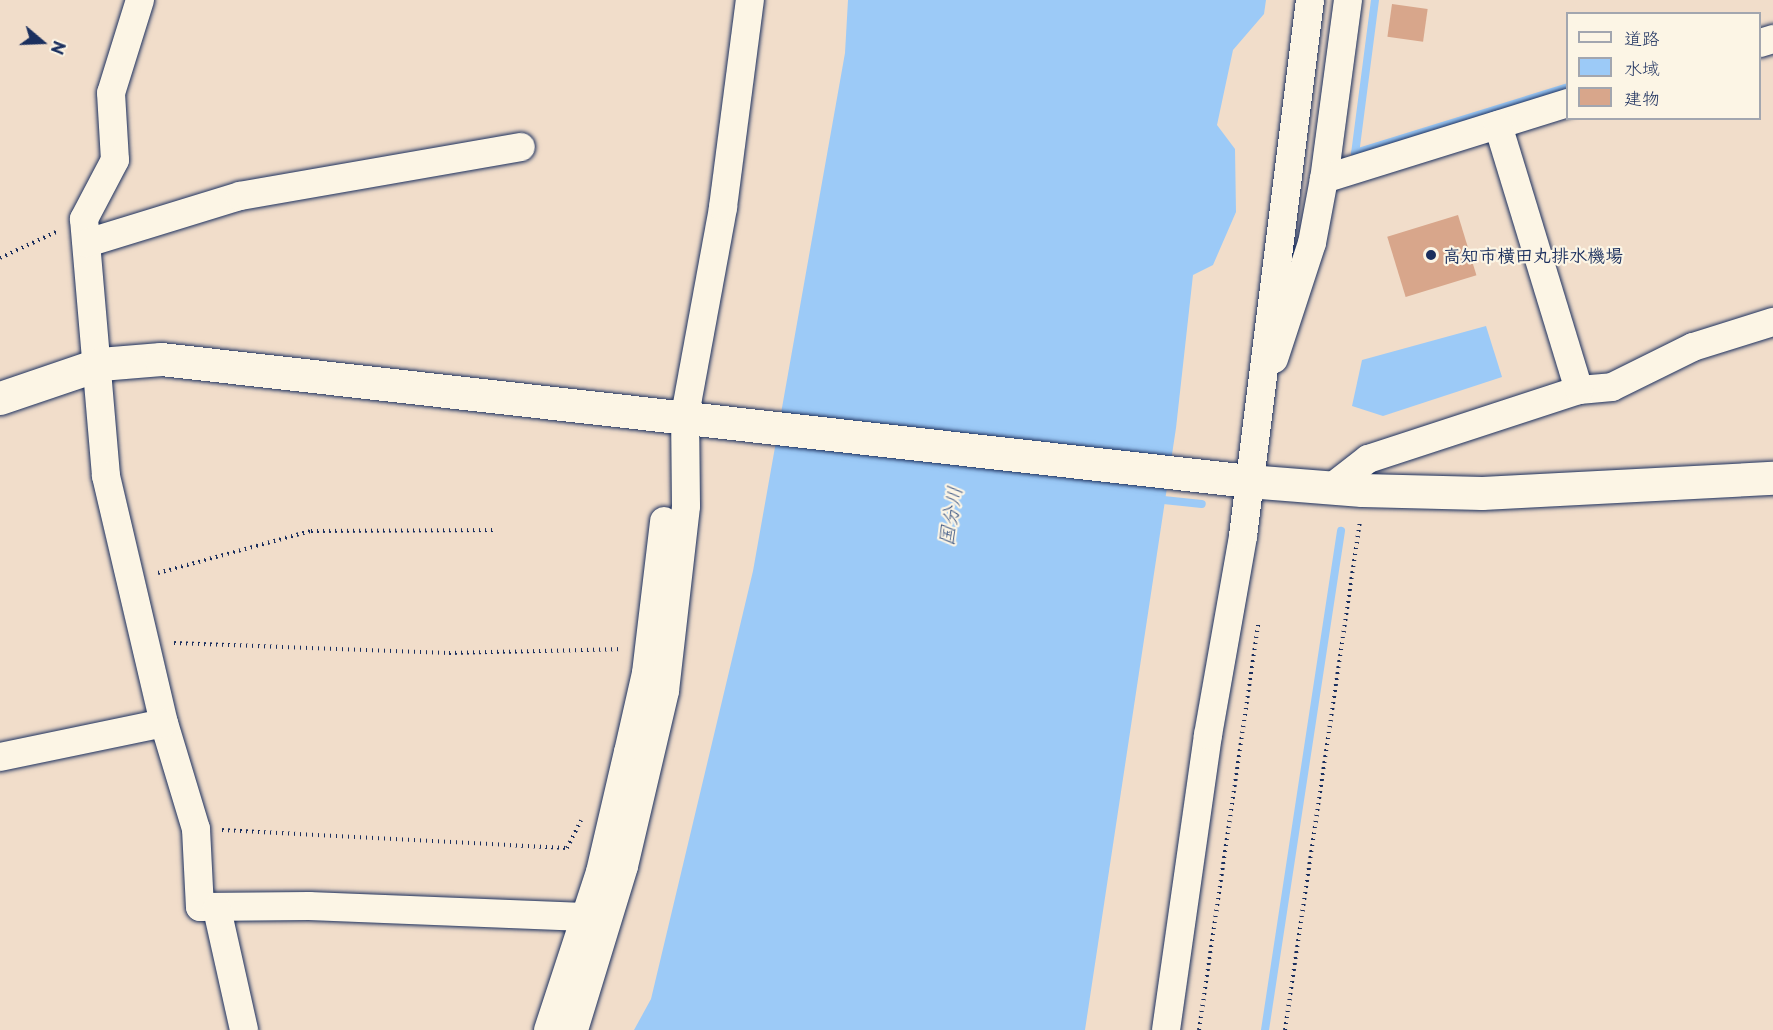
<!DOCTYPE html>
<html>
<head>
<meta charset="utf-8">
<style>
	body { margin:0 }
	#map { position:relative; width:1773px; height:1030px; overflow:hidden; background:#f1ddca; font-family:"Playpen Sans","Klee One",sans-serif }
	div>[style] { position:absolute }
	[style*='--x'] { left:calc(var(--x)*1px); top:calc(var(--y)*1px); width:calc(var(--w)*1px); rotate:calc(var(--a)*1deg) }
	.water>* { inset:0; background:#9ccaf7 }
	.stream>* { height:8px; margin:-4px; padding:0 4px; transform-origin:4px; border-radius:4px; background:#9ccaf7 }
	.building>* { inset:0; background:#d8a68b; transform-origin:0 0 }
	.path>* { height:4px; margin-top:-2px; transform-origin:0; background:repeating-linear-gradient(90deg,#1b2f5e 0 1.5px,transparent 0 6px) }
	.roads { filter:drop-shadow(0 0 2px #1b2f5e) drop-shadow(0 0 2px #1b2f5e) }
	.street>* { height:28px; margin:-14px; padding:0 14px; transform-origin:14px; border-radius:14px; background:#fcf5e5 }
	.secondary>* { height:33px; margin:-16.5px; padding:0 16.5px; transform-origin:16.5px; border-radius:16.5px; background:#fcf5e5 }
	.dots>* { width:16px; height:16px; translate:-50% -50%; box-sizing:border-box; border:3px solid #fcf5e5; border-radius:50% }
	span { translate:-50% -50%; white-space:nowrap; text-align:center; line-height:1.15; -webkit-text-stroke:4.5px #fcf5e5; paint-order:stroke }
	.poi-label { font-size:18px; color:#1b2f5e; font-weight:700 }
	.left { translate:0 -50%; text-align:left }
	.water-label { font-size:20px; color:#3b5684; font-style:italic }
	.legend { position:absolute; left:1566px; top:12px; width:195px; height:108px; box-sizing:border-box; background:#fcf5e5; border:2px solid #a2a6af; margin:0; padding:8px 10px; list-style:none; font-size:18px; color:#1b2f5e }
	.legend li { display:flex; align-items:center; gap:12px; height:30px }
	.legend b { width:30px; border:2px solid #a2a6af }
	.north { position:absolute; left:12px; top:12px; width:60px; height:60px; -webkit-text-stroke:4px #fcf5e5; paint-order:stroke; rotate:109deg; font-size:16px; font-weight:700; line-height:24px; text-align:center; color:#1b2f5e }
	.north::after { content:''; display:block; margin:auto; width:21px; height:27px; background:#1b2f5e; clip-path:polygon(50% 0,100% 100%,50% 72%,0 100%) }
</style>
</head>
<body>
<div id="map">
	<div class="water">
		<i style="clip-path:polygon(848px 0,1266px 0,1264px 14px,1233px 50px,1217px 125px,1235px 149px,1236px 212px,1213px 265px,1193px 275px,1176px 428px,1085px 1030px,634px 1030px,651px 999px,753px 571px,845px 53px)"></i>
		<i style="clip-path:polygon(1486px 326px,1502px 377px,1383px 416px,1352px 406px,1362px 360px)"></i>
	</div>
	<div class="stream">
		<i style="--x:1375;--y:0;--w:154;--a:97.4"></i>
		<i style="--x:1355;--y:153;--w:223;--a:-17.2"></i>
		<i style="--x:1154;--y:499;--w:48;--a:5.9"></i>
		<i style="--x:1265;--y:1030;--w:505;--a:-81.34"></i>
	</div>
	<div class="building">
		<i style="left:1392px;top:4px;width:36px;height:33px;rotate:8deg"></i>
		<i style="left:1458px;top:215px;width:63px;height:74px;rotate:73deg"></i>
	</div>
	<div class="path">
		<i style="--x:0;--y:258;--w:62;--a:-24.9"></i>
		<i style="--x:158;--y:573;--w:159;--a:-15.4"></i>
		<i style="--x:311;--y:531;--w:186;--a:-0.3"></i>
		<i style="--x:174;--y:643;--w:275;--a:2.1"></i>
		<i style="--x:449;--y:653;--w:174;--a:-1.3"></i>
		<i style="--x:222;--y:830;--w:345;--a:3"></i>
		<i style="--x:567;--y:848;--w:31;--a:-63"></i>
		<i style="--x:1199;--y:1030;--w:410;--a:-81.7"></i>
		<i style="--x:1285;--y:1030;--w:514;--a:-81.62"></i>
	</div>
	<div class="roads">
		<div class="street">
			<i style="--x:140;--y:0;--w:97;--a:107.3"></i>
			<i style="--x:111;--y:93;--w:67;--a:86.6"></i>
			<i style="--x:115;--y:160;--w:67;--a:117.7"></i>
			<i style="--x:84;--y:219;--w:258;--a:85.1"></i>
			<i style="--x:106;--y:476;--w:254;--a:76.8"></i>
			<i style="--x:164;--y:723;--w:111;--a:73.2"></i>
			<i style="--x:196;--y:829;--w:78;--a:87.1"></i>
			<i style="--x:200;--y:907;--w:109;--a:-0.5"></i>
			<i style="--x:309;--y:906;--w:276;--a:2.3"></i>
			<i style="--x:1348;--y:0;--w:181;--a:97.6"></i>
			<i style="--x:1324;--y:179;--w:256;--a:-17.3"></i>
			<i style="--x:1760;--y:43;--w:14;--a:-17"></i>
			<i style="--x:87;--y:243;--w:160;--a:-17.1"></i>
			<i style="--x:240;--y:196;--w:285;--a:-9.9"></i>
			<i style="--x:1274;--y:359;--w:122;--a:-71.9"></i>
			<i style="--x:1312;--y:243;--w:65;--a:-79.4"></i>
			<i style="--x:1579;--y:390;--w:33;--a:-5"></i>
			<i style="--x:1612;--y:387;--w:90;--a:-26.3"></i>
			<i style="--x:1693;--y:347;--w:84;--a:-17.4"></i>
			<i style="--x:1332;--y:487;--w:46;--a:-37.9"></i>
			<i style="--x:1368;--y:459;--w:222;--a:-18.1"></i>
			<i style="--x:1579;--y:390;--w:277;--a:-107"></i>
			<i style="--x:0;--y:757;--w:167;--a:-11.7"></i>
			<i style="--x:217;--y:909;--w:124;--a:77.4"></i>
			<i style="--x:548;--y:1030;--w:166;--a:-71.8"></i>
			<i style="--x:600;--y:872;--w:123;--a:-76.9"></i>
			<i style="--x:628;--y:752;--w:81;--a:-77.2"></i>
			<i style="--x:646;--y:673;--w:153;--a:-83.2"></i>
			<i style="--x:574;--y:1030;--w:171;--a:-73"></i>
			<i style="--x:624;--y:866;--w:180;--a:-76.8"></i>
			<i style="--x:665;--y:691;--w:186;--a:-83.5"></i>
			<i style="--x:686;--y:506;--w:91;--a:-90.6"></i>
			<i style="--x:685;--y:415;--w:211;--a:-79.6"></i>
			<i style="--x:723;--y:207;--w:209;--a:-82.6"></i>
			<i style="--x:1166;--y:1030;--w:298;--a:-81.9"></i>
			<i style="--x:1208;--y:735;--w:202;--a:-80"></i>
			<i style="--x:1243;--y:536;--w:540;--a:-82.87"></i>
		</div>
		<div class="secondary">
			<i style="--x:0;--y:398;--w:106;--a:-18.8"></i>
			<i style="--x:100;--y:364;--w:61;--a:-4.7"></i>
			<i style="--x:161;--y:359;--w:1094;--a:6.4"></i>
			<i style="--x:1248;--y:481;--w:114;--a:4.5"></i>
			<i style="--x:1362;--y:490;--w:120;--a:1.4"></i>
			<i style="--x:1482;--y:493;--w:291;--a:-3"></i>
		</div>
	</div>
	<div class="dots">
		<i style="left:1431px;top:255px;background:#1b2f5e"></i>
	</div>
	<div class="poi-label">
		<span class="left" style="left:1443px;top:255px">高知市横田丸排水機場</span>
	</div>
	<div class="water-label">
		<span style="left:950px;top:516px;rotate:-81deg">国分川</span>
	</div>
	<ul class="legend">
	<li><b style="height:8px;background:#fcf5e5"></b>道路</li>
	<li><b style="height:16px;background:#9ccaf7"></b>水域</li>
	<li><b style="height:16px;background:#d8a68b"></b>建物</li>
	</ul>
	<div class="north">N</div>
</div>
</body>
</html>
